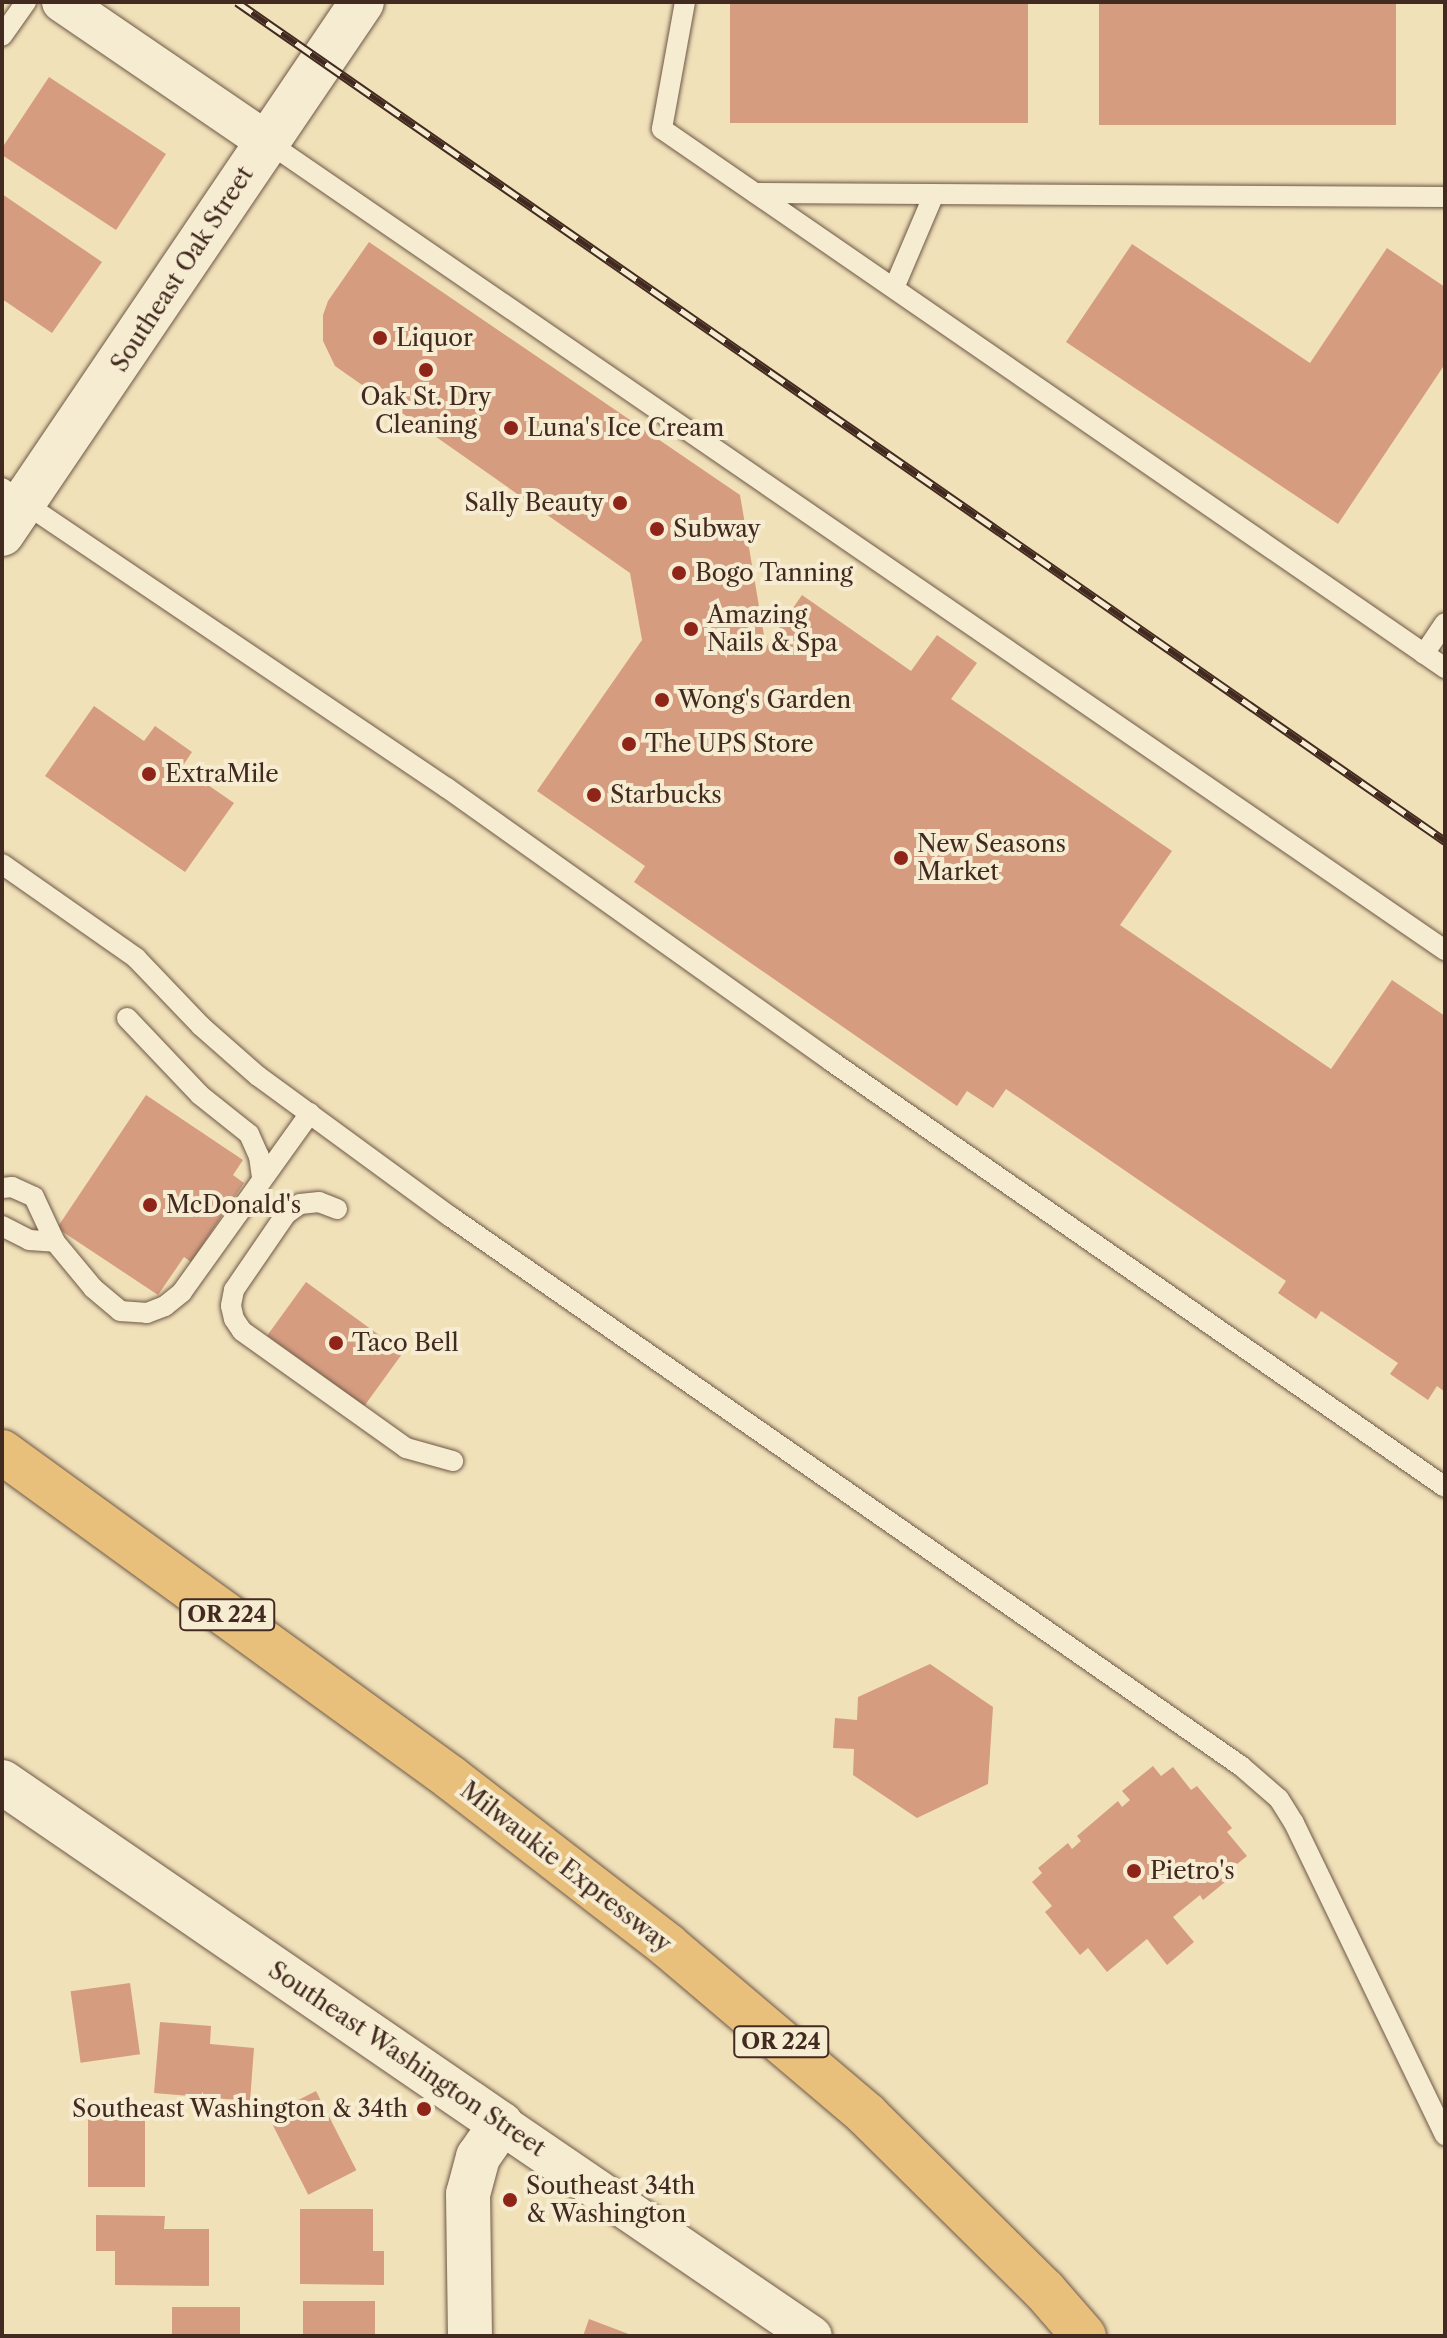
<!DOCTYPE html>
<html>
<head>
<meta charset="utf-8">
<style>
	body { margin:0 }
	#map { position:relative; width:1447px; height:2338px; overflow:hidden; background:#f1e1b9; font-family:"Libre Caslon Text",serif }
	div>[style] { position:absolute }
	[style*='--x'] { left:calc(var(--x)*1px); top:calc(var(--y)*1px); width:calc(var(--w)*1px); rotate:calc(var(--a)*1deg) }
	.building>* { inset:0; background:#d59c80; transform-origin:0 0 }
	.roads { filter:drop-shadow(0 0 2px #6e5846) drop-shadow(0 0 2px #6e5846) }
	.lane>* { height:20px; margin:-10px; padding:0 10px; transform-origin:10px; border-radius:10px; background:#f6ecd2 }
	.street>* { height:40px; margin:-20px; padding:0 20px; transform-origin:20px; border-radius:20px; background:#f6ecd2 }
	.secondary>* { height:44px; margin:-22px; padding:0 22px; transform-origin:22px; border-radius:22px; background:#f6ecd2 }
	.highway>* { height:44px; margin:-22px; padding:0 22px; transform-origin:22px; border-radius:22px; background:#e8c07c }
	.rail>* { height:9px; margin-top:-4.5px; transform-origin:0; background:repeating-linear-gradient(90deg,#f6ecd2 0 18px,#432a20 0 36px); box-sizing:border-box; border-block:2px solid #432a20 }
	.dots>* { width:22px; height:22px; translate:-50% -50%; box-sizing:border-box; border:4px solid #f6ecd2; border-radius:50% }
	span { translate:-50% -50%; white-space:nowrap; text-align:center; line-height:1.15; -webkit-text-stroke:8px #f6ecd2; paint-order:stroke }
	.shield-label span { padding:2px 6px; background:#f6ecd2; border:2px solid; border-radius:6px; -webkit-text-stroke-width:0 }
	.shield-label { font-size:22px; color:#432a20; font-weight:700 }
	.street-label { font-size:24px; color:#432a20 }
	.poi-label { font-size:24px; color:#432a20 }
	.left { translate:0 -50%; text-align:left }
	.right { translate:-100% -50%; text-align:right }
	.frame { position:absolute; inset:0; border:4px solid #432a20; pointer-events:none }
</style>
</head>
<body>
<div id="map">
	<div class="building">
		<i style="left:730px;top:2px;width:298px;height:121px"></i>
		<i style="left:1099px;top:4px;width:297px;height:121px"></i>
		<i style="clip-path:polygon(49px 77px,166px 154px,116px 230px,2px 155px,2px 148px)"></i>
		<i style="clip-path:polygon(2px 194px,102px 262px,52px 333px,2px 299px)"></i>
		<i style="clip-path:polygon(369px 242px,740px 495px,766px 647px,802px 595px,911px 671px,937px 635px,977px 663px,951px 699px,1172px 851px,1120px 925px,1331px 1069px,1392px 980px,1445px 1016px,1445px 1392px,1437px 1386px,1428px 1400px,1390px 1374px,1398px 1363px,1321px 1311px,1316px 1319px,1278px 1293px,1286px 1281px,1006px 1089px,993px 1108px,967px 1091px,957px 1106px,634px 882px,645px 866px,537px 791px,642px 640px,630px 573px,335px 366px,323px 341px,323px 315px,328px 301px)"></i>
		<i style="clip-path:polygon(1132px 244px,1310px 363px,1387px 248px,1445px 287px,1445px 364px,1338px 524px,1066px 342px)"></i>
		<i style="clip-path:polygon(94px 706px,144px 741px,155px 726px,192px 752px,182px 767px,234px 803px,185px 872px,45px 776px)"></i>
		<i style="clip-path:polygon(146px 1095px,243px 1160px,233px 1175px,244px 1183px,191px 1262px,184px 1257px,158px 1295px,57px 1228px)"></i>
		<i style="left:306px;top:1282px;width:120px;height:66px;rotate:36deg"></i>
		<i style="clip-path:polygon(930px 1664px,993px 1707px,988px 1784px,917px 1818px,853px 1775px,854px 1749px,833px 1748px,835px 1718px,857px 1720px,858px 1697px)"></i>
		<i style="clip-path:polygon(1153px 1766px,1161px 1776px,1173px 1767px,1191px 1790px,1197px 1786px,1232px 1828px,1227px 1832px,1247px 1856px,1221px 1877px,1225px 1882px,1203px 1900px,1200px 1895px,1173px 1917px,1194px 1942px,1167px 1965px,1147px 1939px,1107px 1972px,1088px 1948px,1080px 1955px,1045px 1912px,1052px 1906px,1032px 1882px,1042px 1873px,1038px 1868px,1068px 1843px,1072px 1849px,1081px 1841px,1077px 1836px,1118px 1801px,1122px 1807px,1130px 1800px,1122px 1791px)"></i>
		<i style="left:130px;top:1983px;width:72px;height:60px;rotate:82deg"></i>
		<i style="clip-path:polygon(160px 2022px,211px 2026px,210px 2044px,254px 2048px,250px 2101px,154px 2093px)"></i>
		<i style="left:316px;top:2091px;width:89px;height:54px;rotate:63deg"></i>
		<i style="left:88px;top:2118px;width:57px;height:69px"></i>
		<i style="clip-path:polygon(300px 2209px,373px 2209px,373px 2251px,384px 2251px,384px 2285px,300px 2284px)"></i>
		<i style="clip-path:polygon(96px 2215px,165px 2216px,164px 2229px,209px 2229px,209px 2286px,115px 2285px,115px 2251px,96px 2251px)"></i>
		<i style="left:303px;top:2301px;width:72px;height:35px"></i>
		<i style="left:172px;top:2307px;width:68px;height:29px"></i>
		<i style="clip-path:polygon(589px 2319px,634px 2336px,583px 2336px)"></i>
	</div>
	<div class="roads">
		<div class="lane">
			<i style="--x:685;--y:2;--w:129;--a:100.3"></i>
			<i style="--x:662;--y:129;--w:951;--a:34.54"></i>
			<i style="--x:2;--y:36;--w:42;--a:-54.8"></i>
			<i style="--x:266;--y:141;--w:1430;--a:34.46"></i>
			<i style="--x:755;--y:193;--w:690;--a:0.33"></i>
			<i style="--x:894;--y:288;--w:102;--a:-66.9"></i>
			<i style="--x:2;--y:488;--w:537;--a:33.99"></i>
			<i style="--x:447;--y:788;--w:471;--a:35.4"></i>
			<i style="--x:831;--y:1061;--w:747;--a:34.75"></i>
			<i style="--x:1424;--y:654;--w:37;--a:-56"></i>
			<i style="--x:2;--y:864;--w:164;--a:35"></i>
			<i style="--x:136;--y:958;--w:94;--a:46.3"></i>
			<i style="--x:201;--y:1026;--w:76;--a:41.3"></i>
			<i style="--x:258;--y:1076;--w:239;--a:36.2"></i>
			<i style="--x:451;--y:1217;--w:962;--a:34.8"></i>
			<i style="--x:1241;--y:1766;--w:50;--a:41"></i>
			<i style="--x:1279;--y:1799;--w:28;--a:58"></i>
			<i style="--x:1294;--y:1823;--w:347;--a:64.2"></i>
			<i style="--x:127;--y:1018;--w:106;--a:46.5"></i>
			<i style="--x:200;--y:1095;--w:63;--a:38.5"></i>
			<i style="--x:249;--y:1134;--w:24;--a:66"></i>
			<i style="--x:259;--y:1156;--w:22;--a:82"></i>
			<i style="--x:2;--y:1188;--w:10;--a:-6"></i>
			<i style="--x:12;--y:1187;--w:24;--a:24"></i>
			<i style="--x:34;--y:1197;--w:50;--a:65"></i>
			<i style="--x:337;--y:1209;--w:19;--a:-159"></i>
			<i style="--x:319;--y:1202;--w:19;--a:174"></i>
			<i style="--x:300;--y:1204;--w:17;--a:144"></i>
			<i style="--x:286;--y:1214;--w:92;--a:124.4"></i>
			<i style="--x:234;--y:1290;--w:16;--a:101"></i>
			<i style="--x:231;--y:1306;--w:13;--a:77"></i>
			<i style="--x:234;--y:1319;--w:14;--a:56"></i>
			<i style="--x:242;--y:1331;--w:201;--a:35.5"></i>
			<i style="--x:406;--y:1448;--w:49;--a:15.5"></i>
			<i style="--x:2;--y:1226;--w:30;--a:27"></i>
			<i style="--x:29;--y:1240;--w:26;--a:4"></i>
			<i style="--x:55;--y:1242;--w:60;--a:50.4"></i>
			<i style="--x:93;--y:1288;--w:35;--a:40"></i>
			<i style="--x:120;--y:1311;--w:27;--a:4"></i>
			<i style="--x:147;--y:1313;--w:19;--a:-21"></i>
			<i style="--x:165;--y:1306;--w:22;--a:-39"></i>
			<i style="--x:182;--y:1292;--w:220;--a:-54.4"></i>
		</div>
		<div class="street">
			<i style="--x:62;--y:2;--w:247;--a:34.3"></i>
			<i style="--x:501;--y:2124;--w:376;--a:34.3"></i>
		</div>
		<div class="secondary">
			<i style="--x:2;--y:534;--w:642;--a:-55.91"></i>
			<i style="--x:2;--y:1782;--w:605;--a:34.43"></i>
			<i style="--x:501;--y:2124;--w:40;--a:124.9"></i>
			<i style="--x:478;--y:2157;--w:38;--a:105"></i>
			<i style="--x:468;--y:2194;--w:142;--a:89.2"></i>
		</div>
		<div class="highway">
			<i style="--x:2;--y:1452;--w:555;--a:35.98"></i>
			<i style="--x:451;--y:1778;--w:274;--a:37.7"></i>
			<i style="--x:668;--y:1946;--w:261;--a:40.3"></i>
			<i style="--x:867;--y:2115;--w:249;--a:44.7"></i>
			<i style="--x:1044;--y:2290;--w:61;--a:49"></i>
		</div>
	</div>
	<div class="rail">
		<i style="--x:237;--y:2;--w:1471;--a:34.78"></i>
	</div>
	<div class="dots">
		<i style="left:380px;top:338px;background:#8f2418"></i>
		<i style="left:426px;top:370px;background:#8f2418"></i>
		<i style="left:511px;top:428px;background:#8f2418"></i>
		<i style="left:620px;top:503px;background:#8f2418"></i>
		<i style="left:657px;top:529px;background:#8f2418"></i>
		<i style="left:679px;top:573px;background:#8f2418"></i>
		<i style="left:691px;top:629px;background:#8f2418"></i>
		<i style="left:662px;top:700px;background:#8f2418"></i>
		<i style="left:629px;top:744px;background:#8f2418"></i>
		<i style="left:149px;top:774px;background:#8f2418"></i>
		<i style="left:594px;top:795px;background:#8f2418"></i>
		<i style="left:901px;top:858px;background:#8f2418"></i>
		<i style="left:150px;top:1205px;background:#8f2418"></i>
		<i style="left:336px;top:1343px;background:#8f2418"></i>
		<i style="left:1134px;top:1871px;background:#8f2418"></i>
		<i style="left:424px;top:2109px;background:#8f2418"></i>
		<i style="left:510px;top:2200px;background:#8f2418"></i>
	</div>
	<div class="shield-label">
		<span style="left:227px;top:1615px">OR 224</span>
		<span style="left:781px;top:2042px">OR 224</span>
	</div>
	<div class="street-label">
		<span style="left:182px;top:269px;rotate:-57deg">Southeast Oak Street</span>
		<span style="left:566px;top:1867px;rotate:38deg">Milwaukie Expressway</span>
		<span style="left:407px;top:2059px;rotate:34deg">Southeast Washington Street</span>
	</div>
	<div class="poi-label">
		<span class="left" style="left:396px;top:338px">Liquor</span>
		<span style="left:426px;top:411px">Oak St. Dry<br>Cleaning</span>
		<span class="left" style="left:527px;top:428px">Luna's Ice Cream</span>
		<span class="right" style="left:604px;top:503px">Sally Beauty</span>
		<span class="left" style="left:673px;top:529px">Subway</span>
		<span class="left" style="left:695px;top:573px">Bogo Tanning</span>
		<span class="left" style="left:707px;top:629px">Amazing<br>Nails &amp; Spa</span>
		<span class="left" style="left:678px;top:700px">Wong's Garden</span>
		<span class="left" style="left:645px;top:744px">The UPS Store</span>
		<span class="left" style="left:165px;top:774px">ExtraMile</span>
		<span class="left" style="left:610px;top:795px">Starbucks</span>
		<span class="left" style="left:917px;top:858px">New Seasons<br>Market</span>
		<span class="left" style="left:166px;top:1205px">McDonald's</span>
		<span class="left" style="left:352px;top:1343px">Taco Bell</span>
		<span class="left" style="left:1150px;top:1871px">Pietro's</span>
		<span class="right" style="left:408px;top:2109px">Southeast Washington &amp; 34th</span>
		<span class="left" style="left:526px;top:2200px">Southeast 34th<br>&amp; Washington</span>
	</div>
	<div class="frame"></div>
</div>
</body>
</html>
